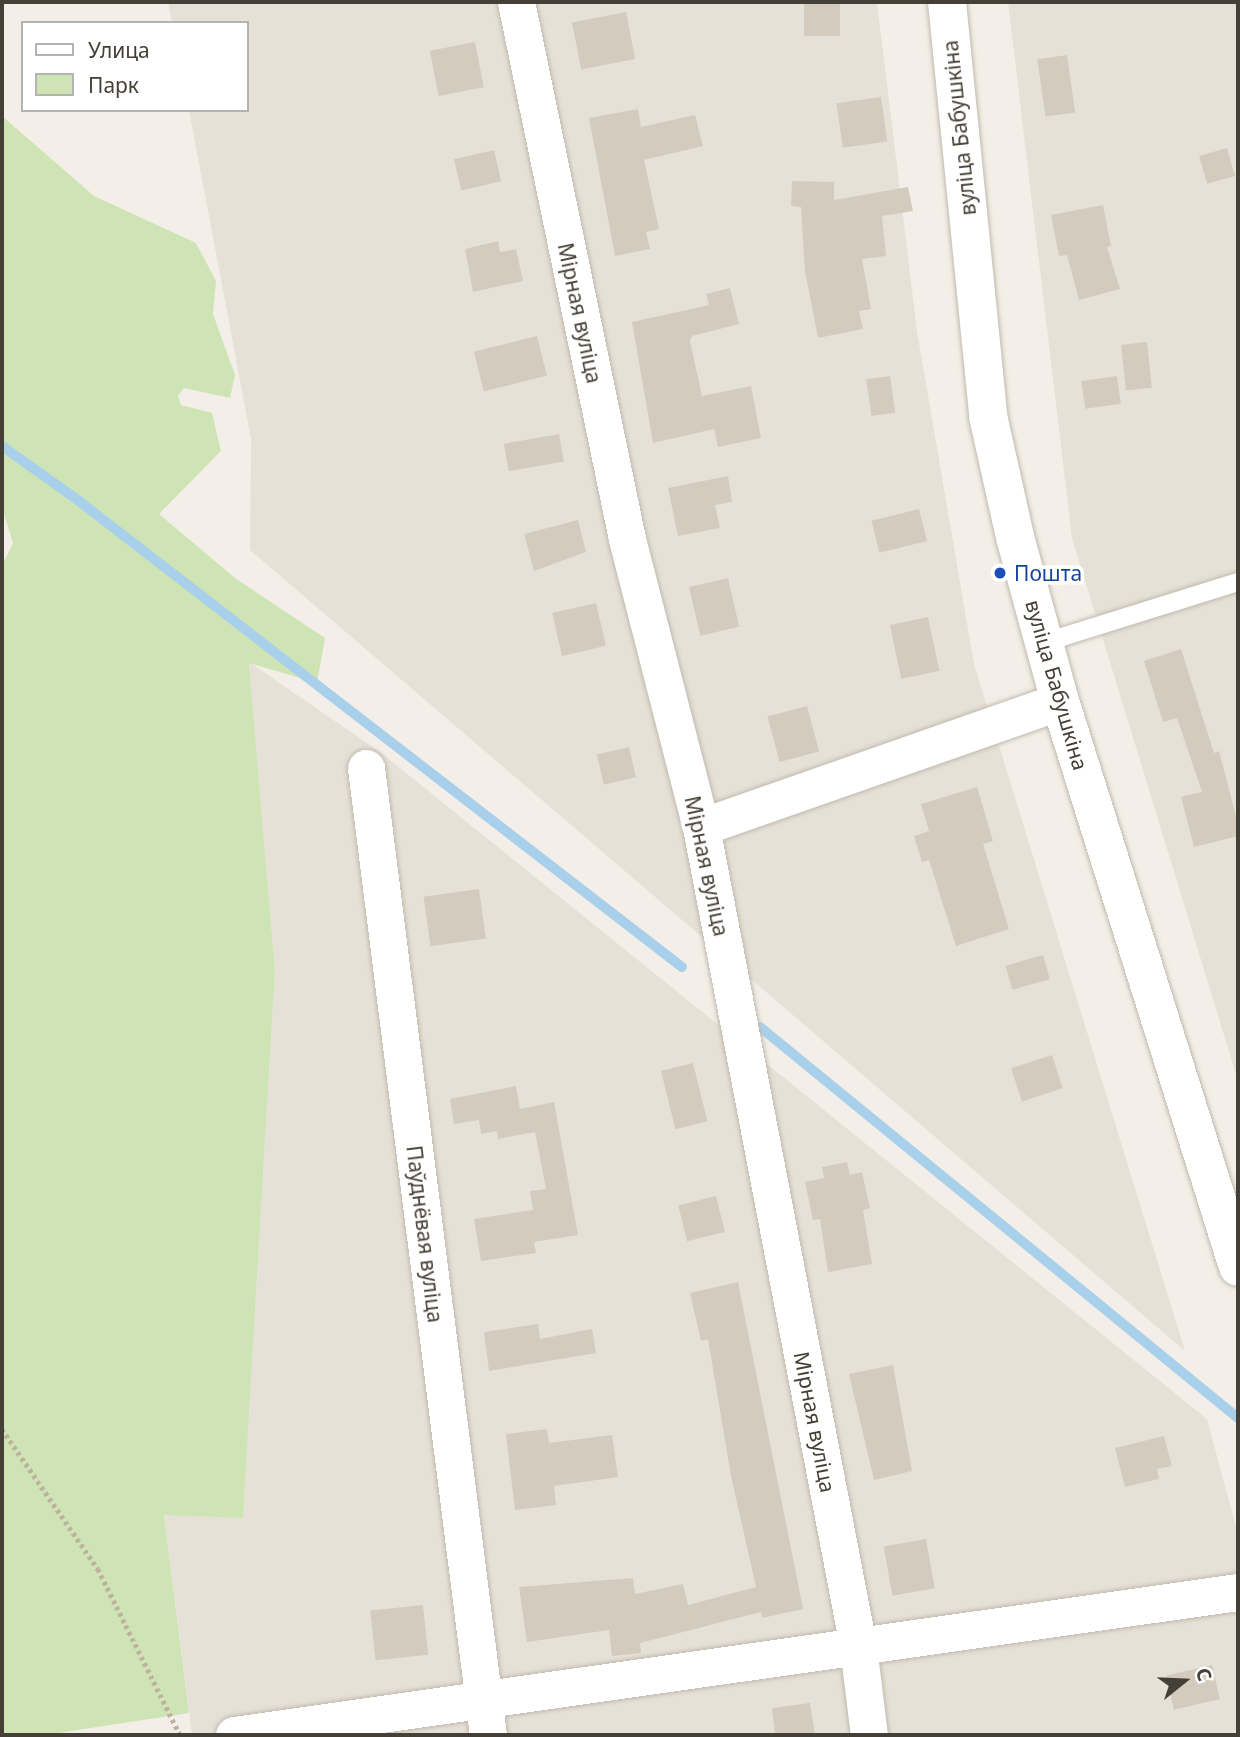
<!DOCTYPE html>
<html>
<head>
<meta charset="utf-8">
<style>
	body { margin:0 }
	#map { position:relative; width:1240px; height:1737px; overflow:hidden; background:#f3efe8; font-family:"Noto Sans",sans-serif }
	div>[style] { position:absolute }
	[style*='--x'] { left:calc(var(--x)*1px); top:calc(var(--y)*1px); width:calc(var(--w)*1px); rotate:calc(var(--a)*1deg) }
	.residential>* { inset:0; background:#e6e1d7 }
	.green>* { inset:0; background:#cfe4b4 }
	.stream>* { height:10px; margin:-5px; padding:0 5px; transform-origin:5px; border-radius:5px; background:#a9d0eb }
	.building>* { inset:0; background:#d3cbbe; transform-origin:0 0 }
	.path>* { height:4.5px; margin-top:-2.25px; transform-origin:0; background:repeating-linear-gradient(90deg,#beb29e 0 3.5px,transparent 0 7px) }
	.roads { filter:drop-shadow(0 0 2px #c0baae) drop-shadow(0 0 2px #c0baae) }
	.service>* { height:18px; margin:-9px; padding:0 9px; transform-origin:9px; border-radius:9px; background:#fff }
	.minor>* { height:37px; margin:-18.5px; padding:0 18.5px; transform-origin:18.5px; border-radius:18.5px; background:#fff }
	.tertiary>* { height:38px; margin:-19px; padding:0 19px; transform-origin:19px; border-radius:19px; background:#fff }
	.dots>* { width:19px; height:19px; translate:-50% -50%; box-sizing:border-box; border:4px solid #fff; border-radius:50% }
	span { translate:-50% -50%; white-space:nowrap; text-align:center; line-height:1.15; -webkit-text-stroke:7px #fff; paint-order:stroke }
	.street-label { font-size:21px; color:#454037 }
	.transit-label { font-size:21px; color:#164399 }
	.left { translate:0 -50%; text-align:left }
	.frame { position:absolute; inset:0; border:4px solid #454037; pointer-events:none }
	.legend { position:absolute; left:21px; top:21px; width:228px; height:91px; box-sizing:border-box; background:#fff; border:2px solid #b5b3af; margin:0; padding:9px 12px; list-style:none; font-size:21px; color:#454037 }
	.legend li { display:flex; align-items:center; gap:14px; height:35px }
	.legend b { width:35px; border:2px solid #b5b3af }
	.north { position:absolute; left:1149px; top:1646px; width:70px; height:70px; -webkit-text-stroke:5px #fff; paint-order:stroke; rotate:72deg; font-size:19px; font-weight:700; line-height:28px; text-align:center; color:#454037 }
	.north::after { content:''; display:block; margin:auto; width:24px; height:32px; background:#454037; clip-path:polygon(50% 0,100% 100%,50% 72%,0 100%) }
</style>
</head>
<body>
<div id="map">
	<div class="residential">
		<i style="clip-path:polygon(168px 2px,877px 2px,917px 331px,974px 664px,1185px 1351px,250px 550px,251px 439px,189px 110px,247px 110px,247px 23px,172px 23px)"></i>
		<i style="clip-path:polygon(1008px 2px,1238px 2px,1238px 1081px,1072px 538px)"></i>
		<i style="clip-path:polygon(249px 662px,380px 752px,1207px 1419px,1238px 1534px,1238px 1735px,192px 1735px,164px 1514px,243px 1518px,275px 970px)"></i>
	</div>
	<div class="green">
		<i style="clip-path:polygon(2px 116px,94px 196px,196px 243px,216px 281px,213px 314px,235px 375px,230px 398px,184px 388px,178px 396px,181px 405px,212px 413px,221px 451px,159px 514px,235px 578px,325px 638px,317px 683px,249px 663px,275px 970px,243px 1518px,164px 1515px,189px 1713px,45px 1735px,2px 1735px,2px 566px,13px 543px,2px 508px)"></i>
	</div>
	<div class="stream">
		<i style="--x:2;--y:446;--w:95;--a:35.5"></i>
		<i style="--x:79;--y:501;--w:762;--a:37.7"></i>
		<i style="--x:760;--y:1027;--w:618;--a:39.28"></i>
	</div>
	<div class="building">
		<i style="left:804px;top:2px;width:36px;height:34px"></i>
		<i style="left:626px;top:12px;width:48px;height:55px;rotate:79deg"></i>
		<i style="left:475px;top:42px;width:46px;height:46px;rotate:79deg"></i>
		<i style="left:1067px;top:55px;width:58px;height:30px;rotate:82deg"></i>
		<i style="left:881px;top:97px;width:45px;height:45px;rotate:82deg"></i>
		<i style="clip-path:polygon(638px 109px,641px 127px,695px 115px,703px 146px,644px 160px,659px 229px,646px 232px,650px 249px,615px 256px,589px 118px)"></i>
		<i style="left:1227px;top:148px;width:29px;height:29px;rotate:74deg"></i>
		<i style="left:494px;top:150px;width:32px;height:41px;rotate:77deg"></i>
		<i style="clip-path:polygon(792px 181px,834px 182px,834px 200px,908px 187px,913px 211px,882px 216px,886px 256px,862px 259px,871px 309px,859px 311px,863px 329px,818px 338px,805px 271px,801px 207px,791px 206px)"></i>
		<i style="clip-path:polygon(1103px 205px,1111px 246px,1107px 247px,1120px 289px,1079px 300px,1067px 255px,1059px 256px,1051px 215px)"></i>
		<i style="clip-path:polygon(498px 241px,500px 252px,516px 249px,523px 281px,473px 292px,465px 249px)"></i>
		<i style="clip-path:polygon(730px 288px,739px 324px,692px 336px,690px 341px,702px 396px,751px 386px,761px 438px,718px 447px,714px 429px,653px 443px,632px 322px,709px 305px,706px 294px)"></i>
		<i style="left:537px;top:336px;width:41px;height:65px;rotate:76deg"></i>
		<i style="left:1147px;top:342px;width:46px;height:26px;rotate:84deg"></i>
		<i style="left:890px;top:376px;width:37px;height:24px;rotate:82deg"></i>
		<i style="left:1117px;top:376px;width:28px;height:36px;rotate:82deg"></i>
		<i style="left:559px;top:434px;width:28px;height:56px;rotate:80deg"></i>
		<i style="clip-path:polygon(728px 476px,732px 502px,715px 505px,720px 528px,678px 536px,668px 488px)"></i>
		<i style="left:919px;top:509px;width:33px;height:49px;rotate:76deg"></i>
		<i style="clip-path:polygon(578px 520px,586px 552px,534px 571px,524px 534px)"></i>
		<i style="left:728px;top:578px;width:50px;height:40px;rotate:77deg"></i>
		<i style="left:596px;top:603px;width:44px;height:45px;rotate:77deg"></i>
		<i style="left:928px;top:617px;width:55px;height:39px;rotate:78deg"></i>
		<i style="clip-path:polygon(1181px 649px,1214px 753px,1219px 751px,1238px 824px,1238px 836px,1194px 847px,1181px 797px,1202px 792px,1177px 718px,1163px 722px,1144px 661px)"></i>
		<i style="left:807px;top:706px;width:47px;height:41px;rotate:75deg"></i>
		<i style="left:629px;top:747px;width:31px;height:33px;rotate:77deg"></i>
		<i style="clip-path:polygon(977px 787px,993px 841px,983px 844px,1009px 929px,956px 946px,929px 860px,922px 862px,914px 836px,929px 831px,921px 804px)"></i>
		<i style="left:479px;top:889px;width:50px;height:56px;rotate:82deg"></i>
		<i style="left:1043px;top:955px;width:25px;height:39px;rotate:74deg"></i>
		<i style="left:1052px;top:1055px;width:35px;height:43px;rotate:72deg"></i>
		<i style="left:693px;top:1063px;width:60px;height:33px;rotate:76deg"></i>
		<i style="clip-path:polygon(516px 1086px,520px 1109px,554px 1102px,578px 1235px,534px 1242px,536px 1253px,481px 1261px,474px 1219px,533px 1210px,530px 1191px,546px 1189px,535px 1132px,498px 1139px,497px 1131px,481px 1134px,479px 1120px,454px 1124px,450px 1099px)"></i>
		<i style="clip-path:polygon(847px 1162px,850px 1175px,862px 1172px,870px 1208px,863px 1210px,872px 1264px,828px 1272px,820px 1219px,813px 1220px,805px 1182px,824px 1178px,822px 1167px)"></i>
		<i style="left:716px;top:1196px;width:37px;height:39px;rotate:76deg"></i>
		<i style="clip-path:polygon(738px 1282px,803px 1609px,762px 1618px,761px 1612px,640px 1643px,641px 1653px,612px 1656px,609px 1630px,527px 1642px,519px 1587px,633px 1578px,635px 1594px,683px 1584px,688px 1605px,756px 1587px,731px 1476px,708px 1339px,701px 1341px,690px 1293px)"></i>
		<i style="clip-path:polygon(538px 1324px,540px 1339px,592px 1329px,596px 1353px,489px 1371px,484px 1332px)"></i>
		<i style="clip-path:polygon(893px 1365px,912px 1471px,874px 1480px,849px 1374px)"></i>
		<i style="clip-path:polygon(547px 1429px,549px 1443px,612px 1435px,618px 1477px,554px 1486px,556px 1505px,515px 1510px,506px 1434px)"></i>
		<i style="clip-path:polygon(1164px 1436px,1172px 1466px,1157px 1469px,1159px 1479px,1125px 1487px,1115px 1448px)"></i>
		<i style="left:926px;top:1539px;width:50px;height:43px;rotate:80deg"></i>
		<i style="left:423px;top:1605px;width:50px;height:53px;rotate:84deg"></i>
		<i style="left:1212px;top:1665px;width:35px;height:47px;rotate:77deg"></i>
		<i style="clip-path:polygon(810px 1703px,815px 1735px,775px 1735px,772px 1708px)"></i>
	</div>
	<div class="path">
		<i style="--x:2;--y:1429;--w:170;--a:55.6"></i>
		<i style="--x:98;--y:1569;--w:185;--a:63.7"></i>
	</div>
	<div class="roads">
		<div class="service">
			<i style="--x:1043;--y:643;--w:204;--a:-17.4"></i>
		</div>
		<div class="minor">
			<i style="--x:516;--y:2;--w:548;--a:78.32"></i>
			<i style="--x:627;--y:539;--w:297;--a:75.6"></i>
			<i style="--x:701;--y:827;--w:834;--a:79.15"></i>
			<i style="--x:858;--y:1646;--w:90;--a:83"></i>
			<i style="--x:366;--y:768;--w:975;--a:82.81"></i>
			<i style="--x:701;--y:827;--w:380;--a:-19.3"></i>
			<i style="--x:234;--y:1735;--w:1014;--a:-8.11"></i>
		</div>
		<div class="tertiary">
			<i style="--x:947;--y:2;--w:416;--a:84.3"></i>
			<i style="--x:988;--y:416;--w:124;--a:77.4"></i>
			<i style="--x:1015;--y:537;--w:170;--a:74.7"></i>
			<i style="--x:1060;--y:701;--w:593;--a:72.54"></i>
		</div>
	</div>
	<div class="dots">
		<i style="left:1000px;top:573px;background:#1a4fb4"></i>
	</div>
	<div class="street-label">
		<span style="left:959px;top:128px;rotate:-96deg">вуліца Бабушкіна</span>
		<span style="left:580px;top:313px;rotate:78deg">Мірная вуліца</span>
		<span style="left:1057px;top:685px;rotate:74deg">вуліца Бабушкіна</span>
		<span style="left:707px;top:866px;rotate:78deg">Мірная вуліца</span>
		<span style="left:425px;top:1234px;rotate:83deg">Паўднёвая вуліца</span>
		<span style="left:815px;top:1422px;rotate:79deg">Мірная вуліца</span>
	</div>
	<div class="transit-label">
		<span class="left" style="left:1014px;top:573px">Пошта</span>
	</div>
	<div class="frame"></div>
	<ul class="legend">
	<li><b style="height:9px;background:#fff"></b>Улица</li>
	<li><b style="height:19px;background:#cfe4b4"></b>Парк</li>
	</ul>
	<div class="north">С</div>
</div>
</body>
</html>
